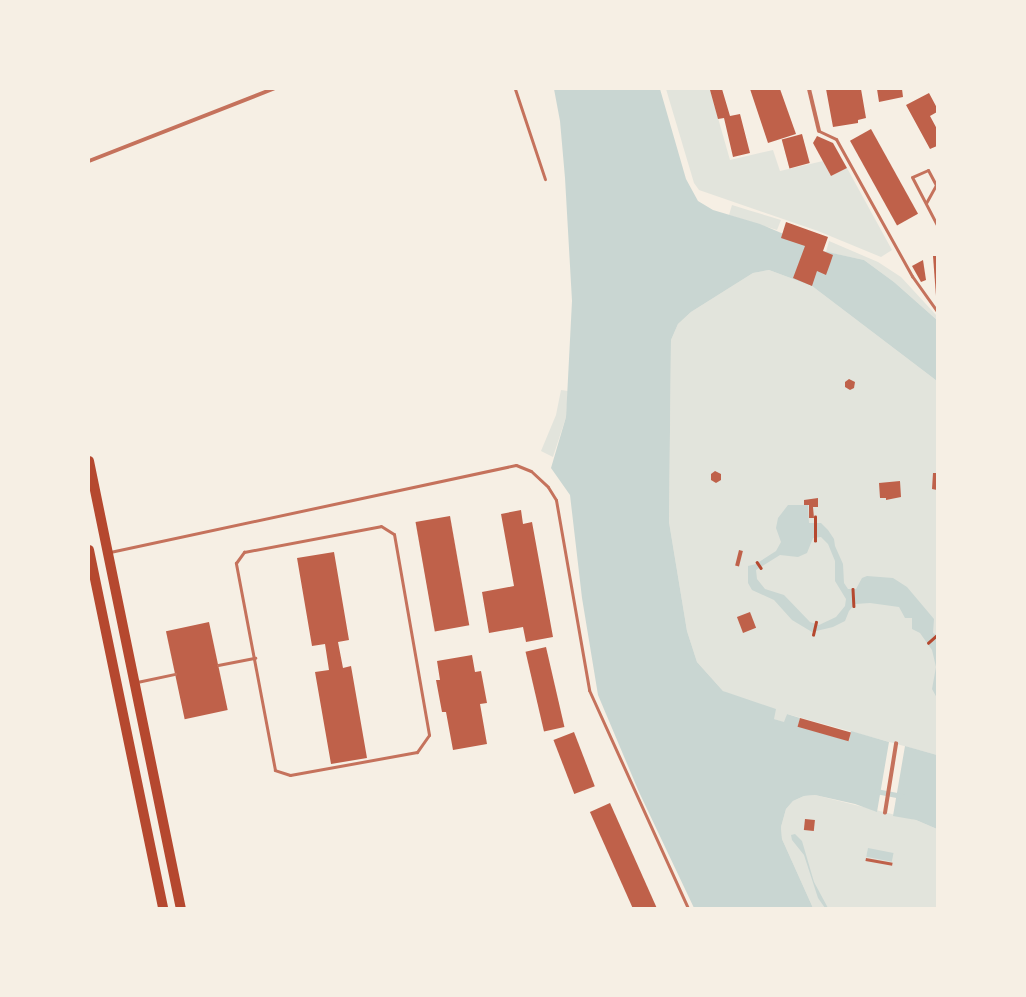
<!DOCTYPE html>
<html>
<head>
<meta charset="utf-8">
<style>
	body { margin:0 }
	#map { position:relative; width:1026px; height:997px; overflow:hidden; background:#f6efe4; font-family:Bitter,serif }
	div>[style] { position:absolute }
	[style*='--x'] { left:calc(var(--x)*1px); top:calc(var(--y)*1px); width:calc(var(--w)*1px); rotate:calc(var(--a)*1deg) }
	.green>* { inset:0; background:#e2e4dc }
	.water>* { inset:0; background:#c9d6d2; transform-origin:0 0 }
	.stream>* { height:4.5px; margin:-2.25px; padding:0 2.25px; transform-origin:2.25px; border-radius:2.25px; background:#c9d6d2 }
	.building>* { inset:0; background:#bf614a; transform-origin:0 0 }
	.path>* { height:2.5px; margin:-1.25px; padding:0 1.25px; transform-origin:1.25px; border-radius:1.25px; background:#b5482f }
	.service>* { height:3px; margin:-1.5px; padding:0 1.5px; transform-origin:1.5px; border-radius:1.5px; background:#c5725c }
	.pedestrian>* { height:3.5px; margin:-1.75px; padding:0 1.75px; transform-origin:1.75px; border-radius:1.75px; background:#c5725c }
	.minor>* { height:4px; margin:-2px; padding:0 2px; transform-origin:2px; border-radius:2px; background:#c5725c }
	.primary>* { height:10px; margin:-5px; padding:0 5px; transform-origin:5px; border-radius:5px; background:#b5482f }
	span { translate:-50% -50%; white-space:nowrap; text-align:center; line-height:1.15; -webkit-text-stroke:4px #f6efe4; paint-order:stroke }
	.frame { position:absolute; inset:0; border:90px solid #f6efe4; pointer-events:none }
</style>
</head>
<body>
<div id="map">
	<div class="green">
		<i style="clip-path:polygon(666px 89px,713px 89px,710px 90px,730px 160px,773px 150px,780px 171px,823px 161px,831px 176px,847px 168px,892px 250px,881px 257px,818px 231px,699px 190px,694px 183px)"></i>
		<i style="clip-path:polygon(732px 205px,748px 210px,781px 220px,777px 230px,729px 215px)"></i>
		<i style="clip-path:polygon(829px 241px,878px 262px,901px 277px,937px 316px,937px 320px,894px 282px,864px 260px,826px 252px)"></i>
		<i style="clip-path:polygon(769px 270px,812px 286px,937px 381px,937px 755px,787px 714px,785px 723px,774px 719px,723px 691px,697px 662px,687px 631px,669px 522px,671px 340px,678px 324px,691px 312px,753px 273px)"></i>
		<i style="clip-path:polygon(561px 390px,568px 391px,566px 417px,553px 457px,541px 451px,556px 415px)"></i>
		<i style="clip-path:polygon(815px 795px,916px 820px,937px 829px,937px 908px,813px 908px,782px 839px,781px 827px,786px 809px,793px 801px,804px 796px)"></i>
	</div>
	<div class="water">
		<i style="clip-path:polygon(554px 89px,660px 89px,686px 179px,698px 201px,713px 210px,760px 224px,823px 251px,864px 260px,894px 282px,937px 320px,937px 381px,812px 286px,769px 270px,753px 273px,691px 312px,678px 324px,671px 340px,669px 522px,687px 631px,697px 662px,723px 691px,776px 709px,774px 719px,784px 722px,787px 714px,800px 718px,798px 726px,849px 741px,851px 731px,889px 742px,877px 812px,855px 804px,815px 795px,804px 796px,793px 801px,786px 809px,781px 827px,782px 839px,813px 908px,694px 908px,639px 792px,598px 695px,582px 598px,570px 495px,551px 468px,566px 417px,572px 301px,565px 178px,560px 121px)"></i>
		<i style="clip-path:polygon(evenodd,788px 505px,808px 505px,809px 523px,821px 523px,828px 530px,834px 539px,835px 546px,843px 564px,844px 583px,848px 589px,856px 589px,862px 578px,867px 576px,893px 578px,907px 587px,934px 619px,933px 633px,937px 636px,937px 698px,932px 689px,936px 667px,932px 650px,920px 633px,912px 629px,912px 618px,905px 618px,899px 607px,870px 603px,855px 604px,849px 611px,845px 621px,833px 627px,812px 632px,792px 620px,774px 600px,752px 590px,748px 583px,748px 566px,756px 564px,776px 551px,781px 542px,776px 528px,778px 518px,788px 505px,821px 537px,828px 544px,835px 561px,835px 581px,846px 599px,845px 606px,836px 617px,819px 625px,810px 622px,784px 595px,765px 589px,757px 579px,756px 570px,780px 555px,798px 557px,807px 553px,813px 538px,821px 537px)"></i>
		<i style="clip-path:polygon(905px 746px,937px 755px,937px 829px,916px 820px,893px 816px)"></i>
		<i style="clip-path:polygon(795px 834px,802px 841px,814px 882px,828px 908px,825px 908px,818px 898px,804px 855px,792px 840px,791px 835px)"></i>
		<i style="left:868px;top:848px;width:26px;height:9px;rotate:11deg"></i>
	</div>
	<div class="stream">
		<i style="--x:876;--y:791;--w:26;--a:11"></i>
	</div>
	<div class="building">
		<i style="clip-path:polygon(722px 89px,730px 116px,740px 114px,750px 153px,733px 157px,724px 118px,718px 119px,710px 90px)"></i>
		<i style="clip-path:polygon(750px 89px,780px 89px,796px 134px,768px 143px)"></i>
		<i style="clip-path:polygon(826px 89px,861px 89px,866px 118px,858px 120px,858px 123px,833px 127px)"></i>
		<i style="clip-path:polygon(877px 89px,902px 89px,903px 97px,879px 102px)"></i>
		<i style="clip-path:polygon(929px 93px,937px 108px,937px 112px,930px 116px,937px 129px,937px 146px,930px 149px,906px 105px)"></i>
		<i style="left:871px;top:129px;width:97px;height:24px;rotate:61deg"></i>
		<i style="left:802px;top:134px;width:30px;height:21px;rotate:75deg"></i>
		<i style="clip-path:polygon(817px 136px,833px 143px,847px 168px,831px 176px,813px 143px)"></i>
		<i style="clip-path:polygon(786px 222px,828px 237px,823px 251px,833px 255px,830px 264px,826px 275px,817px 271px,812px 286px,793px 278px,805px 246px,781px 238px)"></i>
		<i style="clip-path:polygon(933px 256px,937px 256px,937px 296px,936px 296px)"></i>
		<i style="clip-path:polygon(923px 260px,926px 280px,921px 282px,912px 266px)"></i>
		<i style="clip-path:polygon(849px 379px,855px 382px,854px 388px,850px 390px,845px 387px,845px 382px)"></i>
		<i style="clip-path:polygon(715px 471px,721px 474px,721px 480px,716px 483px,711px 480px,711px 474px)"></i>
		<i style="clip-path:polygon(933px 473px,937px 473px,937px 490px,932px 489px)"></i>
		<i style="clip-path:polygon(900px 481px,901px 497px,886px 500px,886px 498px,880px 498px,879px 483px)"></i>
		<i style="clip-path:polygon(818px 498px,818px 507px,813px 507px,814px 518px,809px 518px,809px 505px,804px 505px,804px 500px)"></i>
		<i style="clip-path:polygon(521px 510px,523px 524px,532px 522px,553px 637px,526px 642px,523px 627px,489px 633px,482px 592px,514px 586px,501px 514px)"></i>
		<i style="left:450px;top:516px;width:111px;height:35px;rotate:80deg"></i>
		<i style="left:739px;top:550px;width:4px;height:16px;rotate:14deg"></i>
		<i style="clip-path:polygon(334px 552px,349px 640px,338px 642px,343px 668px,351px 666px,367px 758px,331px 764px,315px 672px,329px 670px,325px 644px,312px 646px,297px 558px)"></i>
		<i style="left:750px;top:612px;width:17px;height:14px;rotate:69deg"></i>
		<i style="left:209px;top:622px;width:90px;height:44px;rotate:78deg"></i>
		<i style="left:546px;top:647px;width:82px;height:21px;rotate:77deg"></i>
		<i style="clip-path:polygon(472px 655px,475px 672px,481px 671px,487px 703px,480px 704px,487px 744px,453px 750px,446px 712px,442px 712px,436px 680px,440px 680px,437px 661px)"></i>
		<i style="left:800px;top:718px;width:53px;height:9px;rotate:16deg"></i>
		<i style="left:574px;top:732px;width:58px;height:22px;rotate:69deg"></i>
		<i style="left:610px;top:803px;width:115px;height:22px;rotate:66deg"></i>
		<i style="left:805px;top:819px;width:10px;height:11px;rotate:6deg"></i>
		<i style="left:866px;top:858px;width:27px;height:3px;rotate:10deg"></i>
	</div>
	<div class="path">
		<i style="--x:815;--y:541;--w:24;--a:-90"></i>
		<i style="--x:757;--y:562;--w:7;--a:56"></i>
		<i style="--x:853;--y:589;--w:17;--a:87"></i>
		<i style="--x:813;--y:635;--w:13;--a:-77"></i>
		<i style="--x:928;--y:643;--w:12;--a:-42"></i>
	</div>
	<div class="service">
		<i style="--x:515;--y:89;--w:95;--a:71.6"></i>
		<i style="--x:819;--y:131;--w:19;--a:25"></i>
		<i style="--x:836;--y:139;--w:157;--a:61"></i>
		<i style="--x:912;--y:276;--w:43;--a:54.5"></i>
		<i style="--x:926;--y:203;--w:21;--a:-61"></i>
		<i style="--x:936;--y:185;--w:17;--a:-118"></i>
		<i style="--x:928;--y:170;--w:17;--a:156"></i>
		<i style="--x:912;--y:177;--w:54;--a:62.5"></i>
		<i style="--x:381;--y:526;--w:15;--a:32"></i>
		<i style="--x:394;--y:534;--w:204;--a:80.1"></i>
		<i style="--x:429;--y:735;--w:21;--a:125"></i>
		<i style="--x:417;--y:752;--w:129;--a:169.7"></i>
		<i style="--x:290;--y:775;--w:16;--a:-162"></i>
		<i style="--x:275;--y:770;--w:211;--a:-100.7"></i>
		<i style="--x:236;--y:563;--w:14;--a:-54"></i>
		<i style="--x:244;--y:552;--w:139;--a:-10.7"></i>
		<i style="--x:110;--y:552;--w:415;--a:-12.1"></i>
		<i style="--x:516;--y:465;--w:16;--a:22"></i>
		<i style="--x:531;--y:471;--w:23;--a:43"></i>
		<i style="--x:548;--y:487;--w:15;--a:58"></i>
		<i style="--x:556;--y:500;--w:193;--a:80.1"></i>
		<i style="--x:589;--y:690;--w:239;--a:65.6"></i>
		<i style="--x:218;--y:665;--w:38;--a:-11"></i>
		<i style="--x:137;--y:682;--w:39;--a:-12"></i>
	</div>
	<div class="pedestrian">
		<i style="--x:885;--y:813;--w:70;--a:-80.9"></i>
	</div>
	<div class="minor">
		<i style="--x:809;--y:89;--w:43;--a:76.6"></i>
		<i style="--x:89;--y:161;--w:198;--a:-21.4"></i>
	</div>
	<div class="primary">
		<i style="--x:89;--y:461;--w:456;--a:78.4"></i>
		<i style="--x:89;--y:550;--w:366;--a:78.3"></i>
	</div>
	<div class="frame"></div>
</div>
</body>
</html>
